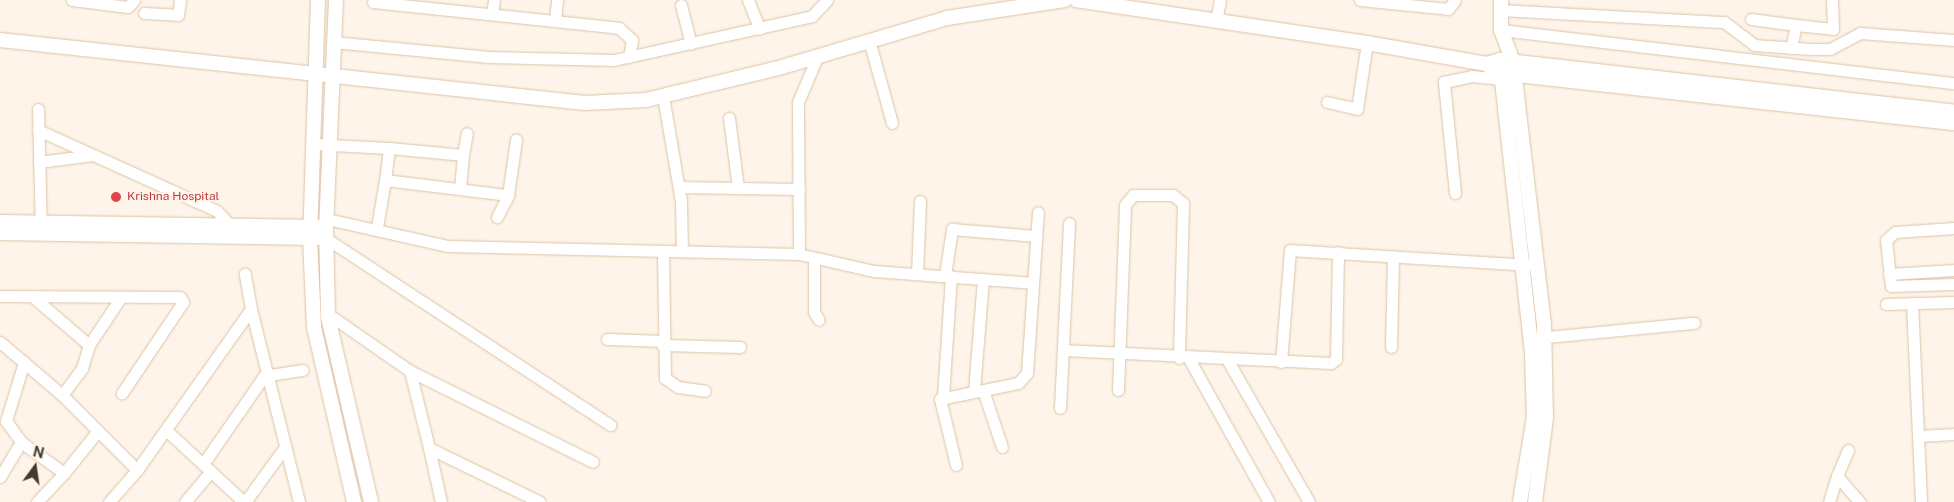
<!DOCTYPE html>
<html>
<head>
<meta charset="utf-8">
<style>
	body { margin:0 }
	#map { position:relative; width:1954px; height:502px; overflow:hidden; background:#fef4e9; font-family:"Public Sans",sans-serif }
	div>[style] { position:absolute }
	[style*='--x'] { left:calc(var(--x)*1px); top:calc(var(--y)*1px); width:calc(var(--w)*1px); rotate:calc(var(--a)*1deg) }
	.roads { filter:drop-shadow(0 0 1px #dbc4a7) drop-shadow(0 0 1px #dbc4a7) }
	.minor>* { height:11px; margin:-5.5px; padding:0 5.5px; transform-origin:5.5px; border-radius:5.5px; background:#fff }
	.tertiary>* { height:14px; margin:-7px; padding:0 7px; transform-origin:7px; border-radius:7px; background:#fff }
	.dots>* { width:14px; height:14px; translate:-50% -50%; box-sizing:border-box; border:2px solid #fef4e9; border-radius:50% }
	span { translate:-50% -50%; white-space:nowrap; text-align:center; line-height:1.15; -webkit-text-stroke:4px #fef4e9; paint-order:stroke }
	.health-label { font-size:12px; color:#be3a42 }
	.left { translate:0 -50%; text-align:left }
	.north { position:absolute; left:10px; top:442px; width:50px; height:50px; -webkit-text-stroke:4px #fef4e9; paint-order:stroke; rotate:14deg; font-size:14px; font-weight:700; line-height:20px; text-align:center; color:#443a2f }
	.north::after { content:''; display:block; margin:auto; width:18px; height:22px; background:#443a2f; clip-path:polygon(50% 0,100% 100%,50% 72%,0 100%) }
</style>
</head>
<body>
<div id="map">
	<div class="roads">
		<div class="minor">
			<i style="--x:72;--y:0;--w:56;--a:7.1"></i>
			<i style="--x:128;--y:7;--w:9;--a:-49"></i>
			<i style="--x:748;--y:0;--w:31;--a:68"></i>
			<i style="--x:1360;--y:0;--w:88;--a:5.8"></i>
			<i style="--x:1448;--y:9;--w:11;--a:-52"></i>
			<i style="--x:373;--y:2;--w:247;--a:6"></i>
			<i style="--x:619;--y:28;--w:18;--a:43"></i>
			<i style="--x:632;--y:40;--w:17;--a:100"></i>
			<i style="--x:681;--y:5;--w:40;--a:75.6"></i>
			<i style="--x:1500;--y:10;--w:224;--a:3.1"></i>
			<i style="--x:1724;--y:22;--w:38;--a:37"></i>
			<i style="--x:1754;--y:45;--w:57;--a:4"></i>
			<i style="--x:1811;--y:49;--w:19;--a:0"></i>
			<i style="--x:1830;--y:49;--w:34;--a:-28"></i>
			<i style="--x:1860;--y:33;--w:94;--a:4.3"></i>
			<i style="--x:144;--y:13;--w:34;--a:3"></i>
			<i style="--x:178;--y:15;--w:15;--a:-82"></i>
			<i style="--x:492;--y:13;--w:13;--a:-81"></i>
			<i style="--x:1751;--y:19;--w:45;--a:7.6"></i>
			<i style="--x:555;--y:20;--w:20;--a:-84"></i>
			<i style="--x:1216;--y:21;--w:21;--a:-79"></i>
			<i style="--x:1501;--y:30;--w:456;--a:6.7"></i>
			<i style="--x:869;--y:40;--w:86;--a:74.5"></i>
			<i style="--x:333;--y:42;--w:157;--a:5.5"></i>
			<i style="--x:489;--y:57;--w:125;--a:1.4"></i>
			<i style="--x:614;--y:60;--w:203;--a:-12.5"></i>
			<i style="--x:812;--y:16;--w:22;--a:-47"></i>
			<i style="--x:1791;--y:48;--w:24;--a:-78"></i>
			<i style="--x:1796;--y:25;--w:37;--a:6"></i>
			<i style="--x:1833;--y:29;--w:29;--a:-92"></i>
			<i style="--x:663;--y:96;--w:107;--a:80.3"></i>
			<i style="--x:681;--y:201;--w:50;--a:88.9"></i>
			<i style="--x:1327;--y:102;--w:31;--a:13"></i>
			<i style="--x:1357;--y:109;--w:67;--a:-81.4"></i>
			<i style="--x:38;--y:109;--w:121;--a:88.6"></i>
			<i style="--x:729;--y:118;--w:71;--a:82.7"></i>
			<i style="--x:38;--y:130;--w:196;--a:24.3"></i>
			<i style="--x:217;--y:211;--w:19;--a:47"></i>
			<i style="--x:312;--y:144;--w:77;--a:3"></i>
			<i style="--x:463;--y:155;--w:22;--a:-80"></i>
			<i style="--x:39;--y:162;--w:54;--a:-7.4"></i>
			<i style="--x:679;--y:187;--w:120;--a:1"></i>
			<i style="--x:460;--y:189;--w:34;--a:-85"></i>
			<i style="--x:463;--y:155;--w:74;--a:-174.6"></i>
			<i style="--x:389;--y:148;--w:32;--a:97"></i>
			<i style="--x:385;--y:180;--w:124;--a:7"></i>
			<i style="--x:1455;--y:193;--w:112;--a:-95.7"></i>
			<i style="--x:1444;--y:82;--w:29;--a:-12"></i>
			<i style="--x:1472;--y:76;--w:27;--a:6"></i>
			<i style="--x:497;--y:217;--w:25;--a:-63"></i>
			<i style="--x:508;--y:195;--w:56;--a:-81.7"></i>
			<i style="--x:327;--y:219;--w:124;--a:12.6"></i>
			<i style="--x:448;--y:246;--w:351;--a:1.3"></i>
			<i style="--x:799;--y:254;--w:77;--a:12.8"></i>
			<i style="--x:874;--y:271;--w:158;--a:4.3"></i>
			<i style="--x:377;--y:227;--w:48;--a:-80.3"></i>
			<i style="--x:1954;--y:228;--w:59;--a:176.1"></i>
			<i style="--x:1895;--y:232;--w:12;--a:138"></i>
			<i style="--x:1886;--y:240;--w:46;--a:83.8"></i>
			<i style="--x:1891;--y:286;--w:63;--a:-1.8"></i>
			<i style="--x:327;--y:239;--w:339;--a:33.3"></i>
			<i style="--x:663;--y:251;--w:127;--a:89.1"></i>
			<i style="--x:665;--y:378;--w:16;--a:35"></i>
			<i style="--x:678;--y:387;--w:27;--a:8"></i>
			<i style="--x:799;--y:254;--w:152;--a:-90.4"></i>
			<i style="--x:798;--y:102;--w:51;--a:-66.9"></i>
			<i style="--x:814;--y:260;--w:52;--a:90"></i>
			<i style="--x:814;--y:312;--w:9;--a:58"></i>
			<i style="--x:917;--y:273;--w:72;--a:-87.6"></i>
			<i style="--x:1889;--y:274;--w:65;--a:-3.5"></i>
			<i style="--x:945;--y:275;--w:47;--a:-81.3"></i>
			<i style="--x:952;--y:229;--w:84;--a:4.8"></i>
			<i style="--x:0;--y:296;--w:180;--a:0.3"></i>
			<i style="--x:180;--y:297;--w:6;--a:59"></i>
			<i style="--x:183;--y:302;--w:110;--a:123.8"></i>
			<i style="--x:32;--y:296;--w:75;--a:40.7"></i>
			<i style="--x:89;--y:345;--w:58;--a:-56.3"></i>
			<i style="--x:1912;--y:303;--w:199;--a:87.4"></i>
			<i style="--x:1886;--y:304;--w:68;--a:-1.7"></i>
			<i style="--x:251;--y:309;--w:199;--a:76"></i>
			<i style="--x:328;--y:314;--w:100;--a:34.8"></i>
			<i style="--x:410;--y:371;--w:204;--a:26.4"></i>
			<i style="--x:1537;--y:338;--w:158;--a:-5.5"></i>
			<i style="--x:607;--y:339;--w:55;--a:2.1"></i>
			<i style="--x:0;--y:342;--w:82;--a:40.5"></i>
			<i style="--x:62;--y:395;--w:34;--a:-53"></i>
			<i style="--x:82;--y:368;--w:24;--a:-73"></i>
			<i style="--x:662;--y:345;--w:78;--a:1.5"></i>
			<i style="--x:1391;--y:347;--w:91;--a:-88.7"></i>
			<i style="--x:1063;--y:350;--w:268;--a:2.8"></i>
			<i style="--x:1331;--y:363;--w:6;--a:-39"></i>
			<i style="--x:1336;--y:359;--w:107;--a:-88.9"></i>
			<i style="--x:1189;--y:359;--w:164;--a:60.8"></i>
			<i style="--x:1228;--y:361;--w:163;--a:60.1"></i>
			<i style="--x:24;--y:362;--w:62;--a:107"></i>
			<i style="--x:6;--y:421;--w:26;--a:54"></i>
			<i style="--x:21;--y:442;--w:53;--a:35.8"></i>
			<i style="--x:64;--y:473;--w:53;--a:-51.2"></i>
			<i style="--x:1281;--y:362;--w:112;--a:-85.4"></i>
			<i style="--x:1290;--y:250;--w:239;--a:3.6"></i>
			<i style="--x:410;--y:371;--w:79;--a:76.1"></i>
			<i style="--x:429;--y:448;--w:123;--a:25.9"></i>
			<i style="--x:983;--y:390;--w:60;--a:71.6"></i>
			<i style="--x:1118;--y:390;--w:185;--a:-87.8"></i>
			<i style="--x:1125;--y:205;--w:13;--a:-51"></i>
			<i style="--x:1133;--y:195;--w:40;--a:0"></i>
			<i style="--x:1173;--y:195;--w:13;--a:39"></i>
			<i style="--x:1183;--y:203;--w:155;--a:91.5"></i>
			<i style="--x:974;--y:391;--w:112;--a:-85.4"></i>
			<i style="--x:62;--y:395;--w:106;--a:45"></i>
			<i style="--x:137;--y:470;--w:197;--a:-54.7"></i>
			<i style="--x:251;--y:309;--w:36;--a:-100"></i>
			<i style="--x:943;--y:397;--w:121;--a:-86.2"></i>
			<i style="--x:1060;--y:408;--w:185;--a:-87.2"></i>
			<i style="--x:167;--y:431;--w:105;--a:42.7"></i>
			<i style="--x:1918;--y:436;--w:36;--a:-3"></i>
			<i style="--x:429;--y:448;--w:55;--a:77.5"></i>
			<i style="--x:1848;--y:450;--w:28;--a:113"></i>
			<i style="--x:1837;--y:476;--w:35;--a:49"></i>
			<i style="--x:203;--y:464;--w:107;--a:-55.3"></i>
			<i style="--x:264;--y:376;--w:39;--a:-9"></i>
			<i style="--x:956;--y:465;--w:68;--a:-103.6"></i>
			<i style="--x:940;--y:399;--w:80;--a:-11.6"></i>
			<i style="--x:1018;--y:383;--w:13;--a:-48"></i>
			<i style="--x:1027;--y:373;--w:161;--a:-86.1"></i>
			<i style="--x:0;--y:477;--w:41;--a:-59"></i>
			<i style="--x:37;--y:502;--w:40;--a:-47"></i>
			<i style="--x:109;--y:502;--w:43;--a:-48.8"></i>
			<i style="--x:185;--y:502;--w:40;--a:-50"></i>
			<i style="--x:245;--y:502;--w:68;--a:-54"></i>
			<i style="--x:1829;--y:502;--w:27;--a:-73"></i>
		</div>
		<div class="tertiary">
			<i style="--x:318;--y:0;--w:238;--a:91.9"></i>
			<i style="--x:310;--y:238;--w:89;--a:87.4"></i>
			<i style="--x:314;--y:327;--w:180;--a:77.1"></i>
			<i style="--x:336;--y:0;--w:227;--a:92.5"></i>
			<i style="--x:326;--y:227;--w:90;--a:88.7"></i>
			<i style="--x:328;--y:317;--w:190;--a:76.9"></i>
			<i style="--x:1076;--y:0;--w:294;--a:8.4"></i>
			<i style="--x:1367;--y:43;--w:121;--a:10"></i>
			<i style="--x:1486;--y:64;--w:16;--a:35"></i>
			<i style="--x:1499;--y:73;--w:458;--a:6.3"></i>
			<i style="--x:1501;--y:0;--w:30;--a:90"></i>
			<i style="--x:1501;--y:30;--w:33;--a:69"></i>
			<i style="--x:1513;--y:61;--w:265;--a:83.3"></i>
			<i style="--x:1544;--y:324;--w:94;--a:88.8"></i>
			<i style="--x:1546;--y:418;--w:85;--a:97.5"></i>
			<i style="--x:0;--y:40;--w:588;--a:6.15"></i>
			<i style="--x:585;--y:103;--w:61;--a:-2.8"></i>
			<i style="--x:646;--y:100;--w:140;--a:-13.6"></i>
			<i style="--x:782;--y:67;--w:172;--a:-16.5"></i>
			<i style="--x:947;--y:18;--w:119;--a:-8.7"></i>
			<i style="--x:1500;--y:63;--w:293;--a:83.7"></i>
			<i style="--x:1532;--y:354;--w:63;--a:88.2"></i>
			<i style="--x:1534;--y:417;--w:86;--a:99.4"></i>
			<i style="--x:1486;--y:64;--w:15;--a:-16"></i>
			<i style="--x:1500;--y:60;--w:457;--a:6.5"></i>
			<i style="--x:0;--y:222;--w:319;--a:0.9"></i>
			<i style="--x:0;--y:233;--w:318;--a:0.9"></i>
		</div>
	</div>
	<div class="dots">
		<i style="left:116px;top:197px;background:#e0444e"></i>
	</div>
	<div class="health-label">
		<span class="left" style="left:127px;top:197px">Krishna Hospital</span>
	</div>
	<div class="north">N</div>
</div>
</body>
</html>
